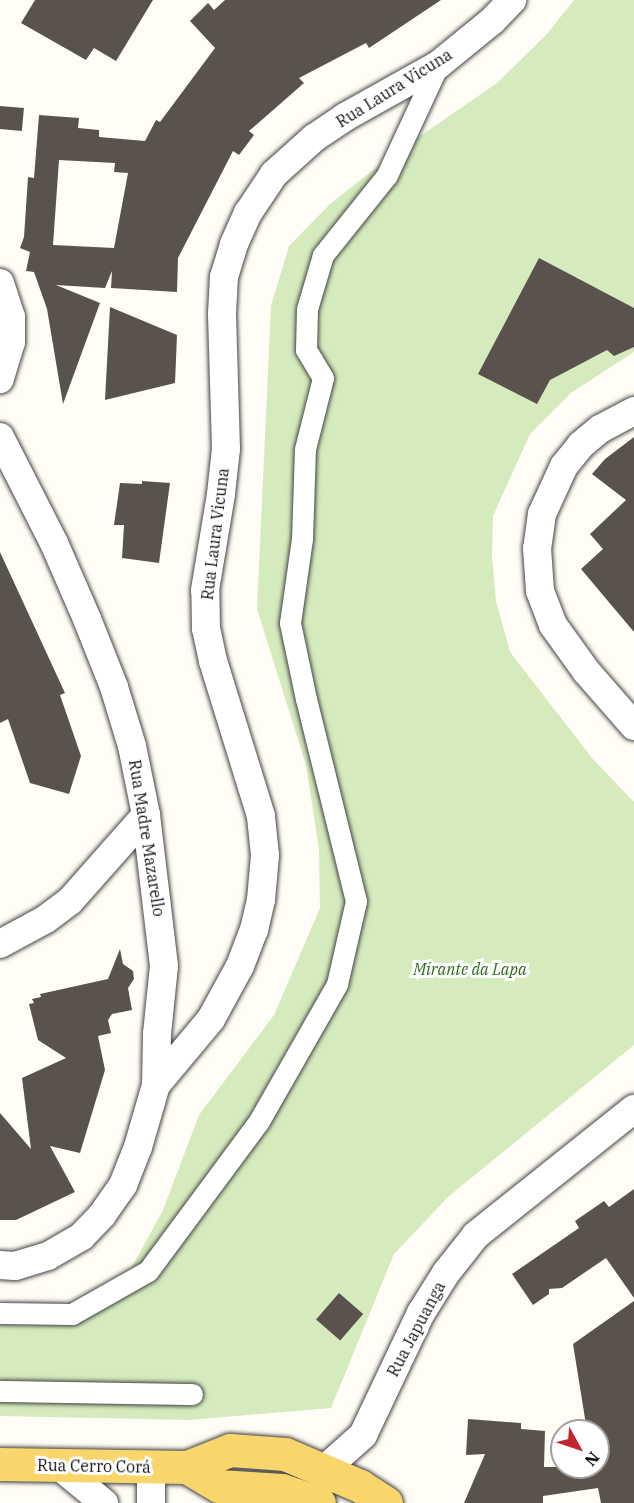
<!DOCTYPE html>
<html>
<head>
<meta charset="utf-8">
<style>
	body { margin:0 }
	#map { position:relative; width:634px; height:1503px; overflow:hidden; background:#fffdf5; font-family:"IBM Plex Serif",serif }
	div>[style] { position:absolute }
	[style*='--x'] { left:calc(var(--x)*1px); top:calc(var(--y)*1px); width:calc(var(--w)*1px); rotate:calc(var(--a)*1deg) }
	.green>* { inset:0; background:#d5ebbd }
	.building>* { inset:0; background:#5a524d; transform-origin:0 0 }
	.roads { filter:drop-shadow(0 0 2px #444) drop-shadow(0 0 2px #444) }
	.pedestrian>* { height:21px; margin:-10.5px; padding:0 10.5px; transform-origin:10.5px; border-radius:10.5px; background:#fff }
	.minor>* { height:28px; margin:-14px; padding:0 14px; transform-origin:14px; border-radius:14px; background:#fff }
	.primary>* { height:33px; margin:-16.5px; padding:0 16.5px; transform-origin:16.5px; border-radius:16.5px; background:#f9d66b }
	span { translate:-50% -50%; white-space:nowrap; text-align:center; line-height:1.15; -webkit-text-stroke:6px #fff; paint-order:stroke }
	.street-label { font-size:16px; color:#111 }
	.park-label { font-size:16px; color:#2f6b1f; font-style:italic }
	.north { position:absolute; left:550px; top:1419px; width:60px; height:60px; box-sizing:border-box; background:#fff; border:2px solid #a0a0a0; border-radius:50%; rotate:130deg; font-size:16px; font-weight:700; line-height:24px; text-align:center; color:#111 }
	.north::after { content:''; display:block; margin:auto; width:21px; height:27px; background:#c4262e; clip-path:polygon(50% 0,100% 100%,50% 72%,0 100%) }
</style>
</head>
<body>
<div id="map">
	<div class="green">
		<i style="clip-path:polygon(574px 0,634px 0,634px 352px,571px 393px,530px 434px,493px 516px,492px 556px,496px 601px,510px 652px,592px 758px,634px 802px,634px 1045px,448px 1197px,394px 1254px,331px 1408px,189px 1420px,0 1416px,0 1309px,16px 1313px,74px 1302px,128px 1274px,163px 1210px,199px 1115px,274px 1015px,320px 908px,319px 849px,306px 765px,257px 609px,271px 306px,289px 246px,330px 204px,387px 159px,497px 83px,546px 35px)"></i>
	</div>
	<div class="building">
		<i style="clip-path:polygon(35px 0,153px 0,116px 61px,94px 48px,86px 60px,21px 23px)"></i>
		<i style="clip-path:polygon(evenodd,225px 0,441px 0,369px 48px,366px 43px,299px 78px,304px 83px,249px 131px,254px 135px,239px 155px,233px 151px,178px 258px,177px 292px,111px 288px,112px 271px,105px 288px,56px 285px,100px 303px,63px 404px,47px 309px,34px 272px,26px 271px,30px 252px,20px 248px,24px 237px,28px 177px,34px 178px,39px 115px,79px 118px,78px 128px,99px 130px,99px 137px,145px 141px,156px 120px,160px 122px,215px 48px,190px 21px,208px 3px,214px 10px,225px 0,59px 160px,115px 163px,114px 172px,128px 173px,114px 248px,53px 245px,59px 160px)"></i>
		<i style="left:0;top:106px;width:24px;height:23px;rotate:5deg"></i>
		<i style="clip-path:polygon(539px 258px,634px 308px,634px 347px,614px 356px,607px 350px,550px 380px,537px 404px,478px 374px)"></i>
		<i style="clip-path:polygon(110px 307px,177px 335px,175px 383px,105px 400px)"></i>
		<i style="clip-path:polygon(634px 437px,634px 632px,581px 569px,603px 549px,590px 534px,626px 500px,592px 474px,605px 459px)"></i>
		<i style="clip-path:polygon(142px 481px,170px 483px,159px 563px,122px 558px,124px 525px,114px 525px,120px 483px,142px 484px)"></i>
		<i style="clip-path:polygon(0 552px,65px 693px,60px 695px,81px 756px,69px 794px,30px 783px,8px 719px,0 723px)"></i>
		<i style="clip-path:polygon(120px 949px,123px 964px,133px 971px,134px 979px,128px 988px,132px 1010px,112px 1014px,108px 1020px,111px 1033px,98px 1036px,105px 1070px,80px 1153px,50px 1146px,75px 1192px,16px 1220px,0 1220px,0 1113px,31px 1149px,22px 1078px,66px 1058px,38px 1040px,29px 1004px,34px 1003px,32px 999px,41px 997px,40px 994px,108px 979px)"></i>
		<i style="clip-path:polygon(634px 1189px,634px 1298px,606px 1258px,562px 1288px,549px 1289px,549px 1294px,533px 1305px,512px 1274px,579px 1228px,575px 1221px,604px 1201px,609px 1207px)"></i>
		<i style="left:339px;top:1293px;width:32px;height:35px;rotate:41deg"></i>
		<i style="clip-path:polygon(634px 1301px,634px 1503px,601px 1503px,598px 1488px,543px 1496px,543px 1503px,464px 1503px,485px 1454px,466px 1455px,468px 1419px,521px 1423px,521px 1429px,545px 1431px,544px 1467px,598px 1467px,598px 1431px,587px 1431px,573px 1344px)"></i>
	</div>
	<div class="roads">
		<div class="pedestrian">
			<i style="--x:0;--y:1313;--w:72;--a:0.8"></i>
			<i style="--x:72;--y:1314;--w:87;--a:-29.5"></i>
			<i style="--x:148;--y:1271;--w:187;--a:-53.5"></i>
			<i style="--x:259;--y:1121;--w:158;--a:-60.3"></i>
			<i style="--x:337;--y:984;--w:85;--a:-77.1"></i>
			<i style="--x:356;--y:901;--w:208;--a:-103.9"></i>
			<i style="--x:306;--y:699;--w:78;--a:-101.9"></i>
			<i style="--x:290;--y:623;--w:85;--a:-81.9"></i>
			<i style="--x:302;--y:539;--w:90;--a:-88.1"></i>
			<i style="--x:305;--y:449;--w:73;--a:-75.8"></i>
			<i style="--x:323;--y:378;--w:33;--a:-121"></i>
			<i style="--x:306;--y:350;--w:41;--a:-88.6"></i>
			<i style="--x:307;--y:309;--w:56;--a:-73.5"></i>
			<i style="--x:323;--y:255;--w:102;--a:-51.3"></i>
			<i style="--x:387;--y:175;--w:121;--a:-65.1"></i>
			<i style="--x:0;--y:1391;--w:192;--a:0.9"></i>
		</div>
		<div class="minor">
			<i style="--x:0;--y:283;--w:36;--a:72"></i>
			<i style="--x:11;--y:317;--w:25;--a:90"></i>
			<i style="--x:11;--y:342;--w:39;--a:107"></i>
			<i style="--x:634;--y:411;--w:38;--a:152"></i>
			<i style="--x:600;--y:429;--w:25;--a:140"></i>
			<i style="--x:581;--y:445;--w:27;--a:129"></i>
			<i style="--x:564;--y:466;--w:53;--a:114.6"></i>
			<i style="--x:542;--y:514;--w:34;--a:98"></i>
			<i style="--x:537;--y:548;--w:43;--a:86"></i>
			<i style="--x:540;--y:591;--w:36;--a:69"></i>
			<i style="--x:553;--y:625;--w:57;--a:54.3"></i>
			<i style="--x:586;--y:671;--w:73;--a:48.9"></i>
			<i style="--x:0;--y:437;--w:119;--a:63"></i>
			<i style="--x:54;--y:543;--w:83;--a:66.5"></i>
			<i style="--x:87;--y:619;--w:73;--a:68.3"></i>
			<i style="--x:114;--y:687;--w:62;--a:73"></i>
			<i style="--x:132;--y:746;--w:70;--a:78.5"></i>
			<i style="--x:146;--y:815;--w:152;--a:83.2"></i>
			<i style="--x:164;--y:966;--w:68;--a:95.9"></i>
			<i style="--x:157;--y:1034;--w:51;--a:91.1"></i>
			<i style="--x:0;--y:944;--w:52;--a:-28.5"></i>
			<i style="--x:46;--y:919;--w:30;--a:-37"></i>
			<i style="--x:70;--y:901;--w:115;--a:-48.5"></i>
			<i style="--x:0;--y:1265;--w:15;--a:4"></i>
			<i style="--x:15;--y:1266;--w:34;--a:-17"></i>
			<i style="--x:48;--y:1256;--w:39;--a:-30"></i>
			<i style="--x:82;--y:1236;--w:29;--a:-46"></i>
			<i style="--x:102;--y:1215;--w:37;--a:-55"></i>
			<i style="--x:123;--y:1185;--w:41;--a:-68.5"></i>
			<i style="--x:138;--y:1147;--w:65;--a:-73.8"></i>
			<i style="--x:156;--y:1085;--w:86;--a:-50.2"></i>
			<i style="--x:211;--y:1019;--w:60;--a:-61.3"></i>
			<i style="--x:240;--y:966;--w:39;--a:-69"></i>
			<i style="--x:254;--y:930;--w:31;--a:-77"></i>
			<i style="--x:261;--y:900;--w:45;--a:-84.9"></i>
			<i style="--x:265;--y:855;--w:39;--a:-96"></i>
			<i style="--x:261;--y:816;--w:162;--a:-107.2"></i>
			<i style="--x:213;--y:661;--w:33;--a:-102"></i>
			<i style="--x:206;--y:629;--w:39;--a:-91"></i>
			<i style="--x:205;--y:590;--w:97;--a:-80.5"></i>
			<i style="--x:221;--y:494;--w:45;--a:-83.7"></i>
			<i style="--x:226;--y:449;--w:135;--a:-91.7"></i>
			<i style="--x:222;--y:314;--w:37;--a:-87"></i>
			<i style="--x:224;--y:277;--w:34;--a:-73"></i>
			<i style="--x:234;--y:244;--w:34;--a:-66"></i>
			<i style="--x:248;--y:213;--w:47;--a:-56.3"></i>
			<i style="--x:274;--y:174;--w:54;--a:-42"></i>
			<i style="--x:314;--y:138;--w:37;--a:-34"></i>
			<i style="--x:345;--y:117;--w:107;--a:-29.2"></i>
			<i style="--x:438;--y:65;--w:70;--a:-39.2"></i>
			<i style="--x:492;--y:21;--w:29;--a:-46"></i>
			<i style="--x:58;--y:1465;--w:60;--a:39.6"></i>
			<i style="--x:325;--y:1469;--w:51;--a:-41.8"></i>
			<i style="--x:363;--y:1435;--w:135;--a:-64.6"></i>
			<i style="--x:421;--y:1313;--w:47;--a:-58"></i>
			<i style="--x:446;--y:1273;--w:48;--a:-51.7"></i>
			<i style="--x:476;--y:1235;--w:202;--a:-38.6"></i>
			<i style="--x:151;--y:1503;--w:36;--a:-90"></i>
		</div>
		<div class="primary">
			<i style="--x:0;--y:1464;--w:187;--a:0.9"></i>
			<i style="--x:187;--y:1467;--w:46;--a:-21.6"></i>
			<i style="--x:230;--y:1450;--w:55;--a:4.2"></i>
			<i style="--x:285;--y:1454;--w:82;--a:23.1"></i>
			<i style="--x:360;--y:1486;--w:31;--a:33"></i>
			<i style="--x:187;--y:1467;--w:37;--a:31"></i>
			<i style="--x:219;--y:1486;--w:63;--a:3.6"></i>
			<i style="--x:282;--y:1490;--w:39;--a:19"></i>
		</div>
	</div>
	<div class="street-label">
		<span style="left:394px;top:88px;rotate:-32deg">Rua Laura Vicuna</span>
		<span style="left:215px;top:534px;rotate:-83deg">Rua Laura Vicuna</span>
		<span style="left:147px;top:838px;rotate:81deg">Rua Madre Mazarello</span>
		<span style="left:416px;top:1329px;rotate:-62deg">Rua Japuanga</span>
		<span style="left:94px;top:1466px;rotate:1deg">Rua Cerro Corá</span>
	</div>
	<div class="park-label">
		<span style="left:470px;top:969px">Mirante da Lapa</span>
	</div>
	<div class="north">N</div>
</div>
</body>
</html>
